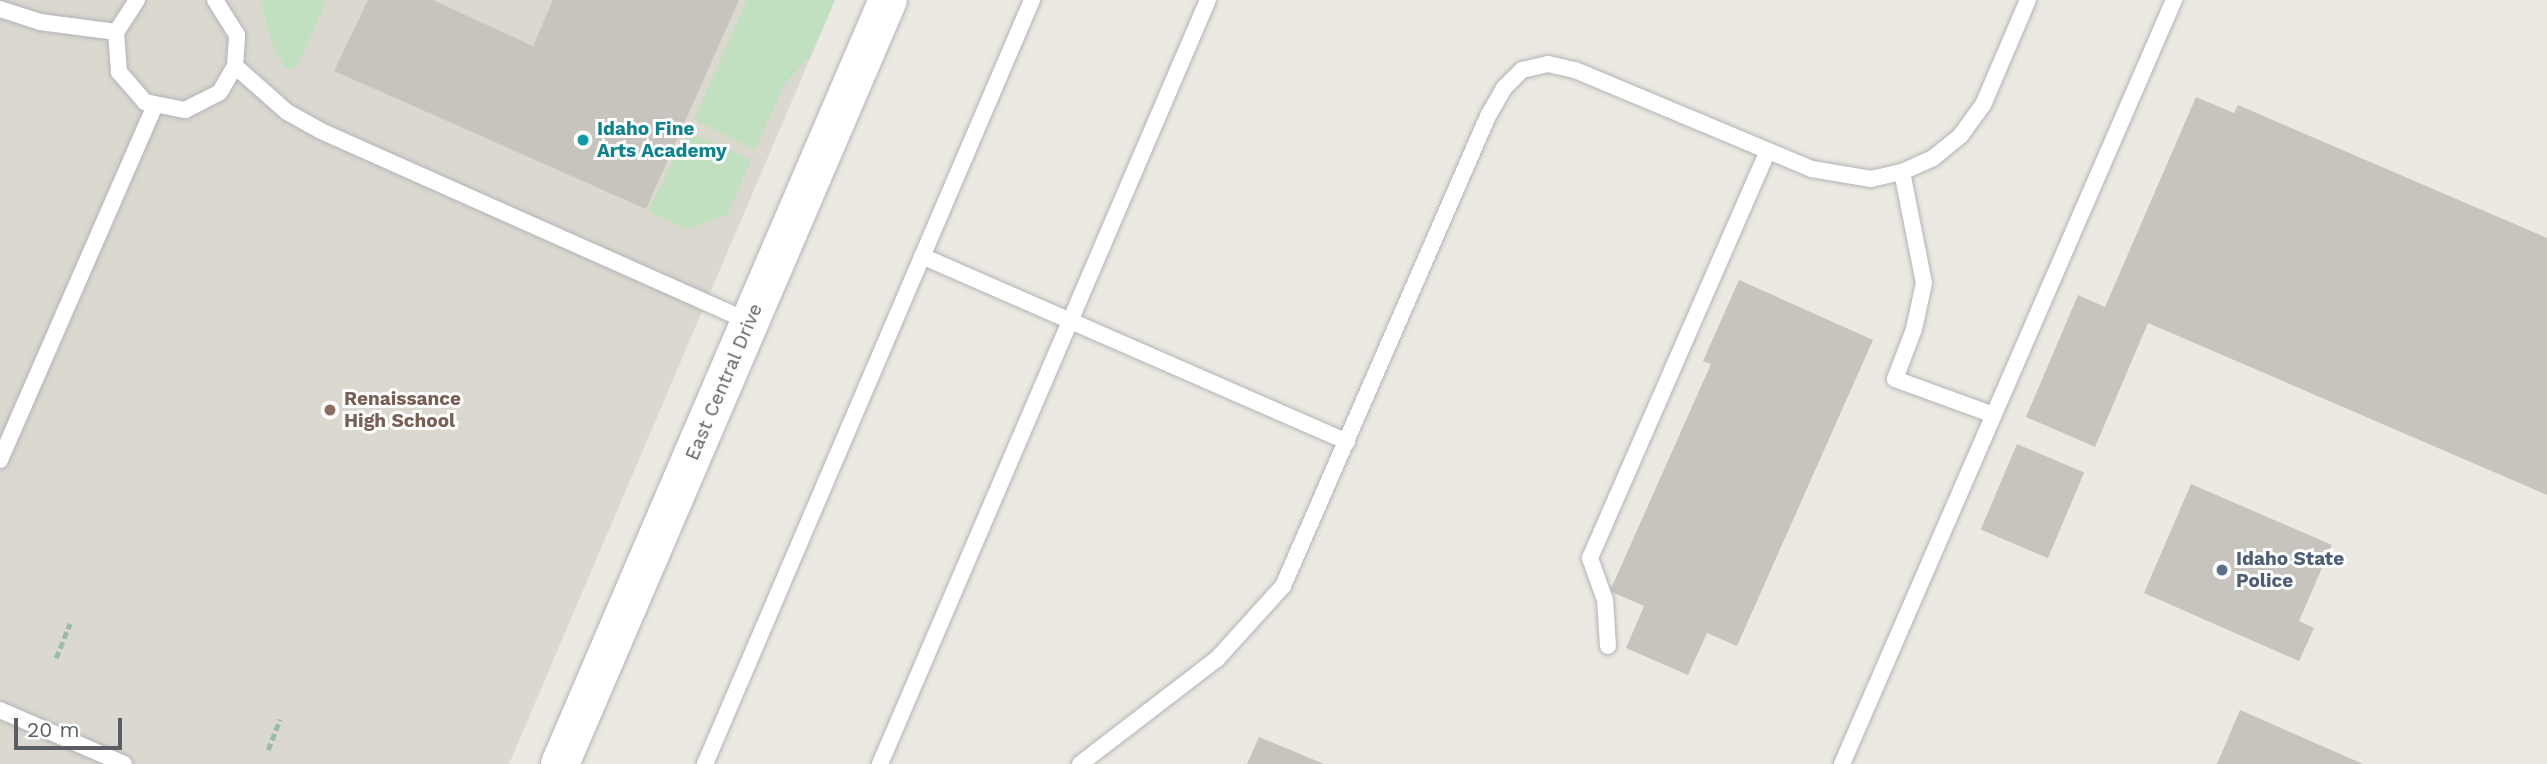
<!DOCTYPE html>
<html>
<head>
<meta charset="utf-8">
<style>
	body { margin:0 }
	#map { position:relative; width:2547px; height:764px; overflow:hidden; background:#ebe9e1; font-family:"Work Sans",sans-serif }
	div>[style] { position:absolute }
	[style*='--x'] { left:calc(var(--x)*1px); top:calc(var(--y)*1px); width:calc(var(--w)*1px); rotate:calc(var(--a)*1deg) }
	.education>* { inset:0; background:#dbd8d0 }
	.green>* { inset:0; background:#c0e0c0 }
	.building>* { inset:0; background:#c7c4be; transform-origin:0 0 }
	.path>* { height:4.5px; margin-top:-2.25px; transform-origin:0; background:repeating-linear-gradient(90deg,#99bea3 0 7px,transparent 0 10.5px) }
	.roads { filter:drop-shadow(0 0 2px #b2b4b8) drop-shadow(0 0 2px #b2b4b8) }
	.service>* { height:16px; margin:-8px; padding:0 8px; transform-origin:8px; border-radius:8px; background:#fff }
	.tertiary>* { height:38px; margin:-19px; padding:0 19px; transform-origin:19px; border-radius:19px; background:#fff }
	.dots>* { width:19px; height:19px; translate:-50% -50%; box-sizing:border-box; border:4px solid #fff; border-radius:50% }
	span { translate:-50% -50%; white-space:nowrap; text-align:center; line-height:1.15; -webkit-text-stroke:6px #fff; paint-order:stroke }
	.culture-label { font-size:19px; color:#0d838f; font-weight:700 }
	.left { translate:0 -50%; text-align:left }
	.street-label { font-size:19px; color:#5a5d61 }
	.education-label { font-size:19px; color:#785e54; font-weight:700 }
	.service-label { font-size:19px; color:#4e5e75; font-weight:700 }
	.scale { position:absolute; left:14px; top:718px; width:108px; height:32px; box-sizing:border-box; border:4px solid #5a5d61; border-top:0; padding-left:9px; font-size:21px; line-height:24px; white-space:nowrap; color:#5a5d61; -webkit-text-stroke:5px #fff; paint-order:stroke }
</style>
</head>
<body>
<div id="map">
	<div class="education">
		<i style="clip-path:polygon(0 0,835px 0,509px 764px,0 764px)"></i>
	</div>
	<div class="green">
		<i style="clip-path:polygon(260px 0,327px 0,295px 70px,285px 67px,272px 43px)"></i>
		<i style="clip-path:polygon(747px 0,835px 0,810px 57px,785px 83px,755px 150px,694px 120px)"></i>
		<i style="clip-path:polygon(688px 132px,751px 160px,727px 215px,687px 229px,648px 211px)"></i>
	</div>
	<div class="building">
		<i style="clip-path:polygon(368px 0,433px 0,533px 46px,553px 0,739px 0,646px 209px,334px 71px)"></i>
		<i style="clip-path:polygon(2196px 97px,2234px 113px,2238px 105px,2547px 238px,2547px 495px,2148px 323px,2095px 447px,2026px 417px,2078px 295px,2105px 307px)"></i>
		<i style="clip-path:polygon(1739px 280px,1873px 340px,1737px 646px,1707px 633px,1688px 675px,1626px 648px,1644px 606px,1610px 591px,1711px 364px,1703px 361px)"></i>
		<i style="left:2017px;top:444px;width:73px;height:93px;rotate:23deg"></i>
		<i style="clip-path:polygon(2191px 484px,2332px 545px,2299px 621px,2314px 628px,2299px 661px,2144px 593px)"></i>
		<i style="clip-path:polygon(2240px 710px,2363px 764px,2217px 764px)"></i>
		<i style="clip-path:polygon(1259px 737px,1324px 764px,1247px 764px)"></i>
	</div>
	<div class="path">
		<i style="--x:56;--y:658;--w:37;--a:-68"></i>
		<i style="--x:268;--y:750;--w:33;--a:-69"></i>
	</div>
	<div class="roads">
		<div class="service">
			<i style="--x:137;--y:0;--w:38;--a:123"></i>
			<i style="--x:116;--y:32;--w:40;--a:85.7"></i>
			<i style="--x:119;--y:72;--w:40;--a:49"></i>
			<i style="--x:145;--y:102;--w:41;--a:11.3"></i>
			<i style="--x:185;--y:110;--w:39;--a:-27"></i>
			<i style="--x:220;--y:92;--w:30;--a:-60"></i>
			<i style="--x:235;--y:66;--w:31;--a:-86"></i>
			<i style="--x:237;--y:35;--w:41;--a:-122.2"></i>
			<i style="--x:0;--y:9;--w:42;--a:18"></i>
			<i style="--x:40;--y:22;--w:77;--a:7.5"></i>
			<i style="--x:235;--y:66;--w:69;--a:41.5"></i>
			<i style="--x:287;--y:112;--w:39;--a:29"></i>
			<i style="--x:321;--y:131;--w:470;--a:24"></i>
			<i style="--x:1902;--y:172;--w:113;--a:78.8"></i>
			<i style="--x:1924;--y:283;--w:47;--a:102.3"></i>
			<i style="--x:1914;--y:329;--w:53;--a:110.8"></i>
			<i style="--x:1895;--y:379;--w:105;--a:20"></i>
			<i style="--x:922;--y:256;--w:464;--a:23.6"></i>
			<i style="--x:0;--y:460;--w:386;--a:-66.4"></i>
			<i style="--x:1608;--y:646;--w:46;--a:-93.7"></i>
			<i style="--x:1605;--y:600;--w:45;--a:-109.7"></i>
			<i style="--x:1590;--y:558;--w:444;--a:-66.4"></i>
			<i style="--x:0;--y:710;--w:135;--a:23.5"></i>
			<i style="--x:705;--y:764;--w:831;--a:-66.83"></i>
			<i style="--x:880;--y:764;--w:831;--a:-66.77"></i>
			<i style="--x:1080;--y:764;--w:173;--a:-37.5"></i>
			<i style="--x:1217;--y:659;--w:98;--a:-47.9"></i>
			<i style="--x:1283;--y:586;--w:513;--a:-66.43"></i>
			<i style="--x:1488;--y:116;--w:32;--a:-60"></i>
			<i style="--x:1504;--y:88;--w:25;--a:-45"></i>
			<i style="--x:1522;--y:70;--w:27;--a:-13"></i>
			<i style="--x:1548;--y:64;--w:28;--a:13"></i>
			<i style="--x:1575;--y:70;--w:257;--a:22.7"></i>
			<i style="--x:1812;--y:169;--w:60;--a:9.6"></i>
			<i style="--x:1871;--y:179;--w:32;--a:-13"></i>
			<i style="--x:1902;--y:172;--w:34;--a:-24"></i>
			<i style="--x:1933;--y:158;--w:36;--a:-39"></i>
			<i style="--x:1961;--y:135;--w:37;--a:-54"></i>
			<i style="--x:1983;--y:105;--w:114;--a:-66.8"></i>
			<i style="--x:1842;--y:764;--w:833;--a:-66.51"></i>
		</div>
		<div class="tertiary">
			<i style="--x:560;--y:764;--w:831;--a:-66.77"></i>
		</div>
	</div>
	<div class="dots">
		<i style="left:583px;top:140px;background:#0f9aa8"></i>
		<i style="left:330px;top:410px;background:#8d6e63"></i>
		<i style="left:2222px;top:570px;background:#5c6f8a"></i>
	</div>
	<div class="culture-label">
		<span class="left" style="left:597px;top:140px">Idaho Fine<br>Arts Academy</span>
	</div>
	<div class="street-label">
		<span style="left:724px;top:382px;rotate:-67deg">East Central Drive</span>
	</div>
	<div class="education-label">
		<span class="left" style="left:344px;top:410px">Renaissance<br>High School</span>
	</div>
	<div class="service-label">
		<span class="left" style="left:2236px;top:570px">Idaho State<br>Police</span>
	</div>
	<div class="scale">20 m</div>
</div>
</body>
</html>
